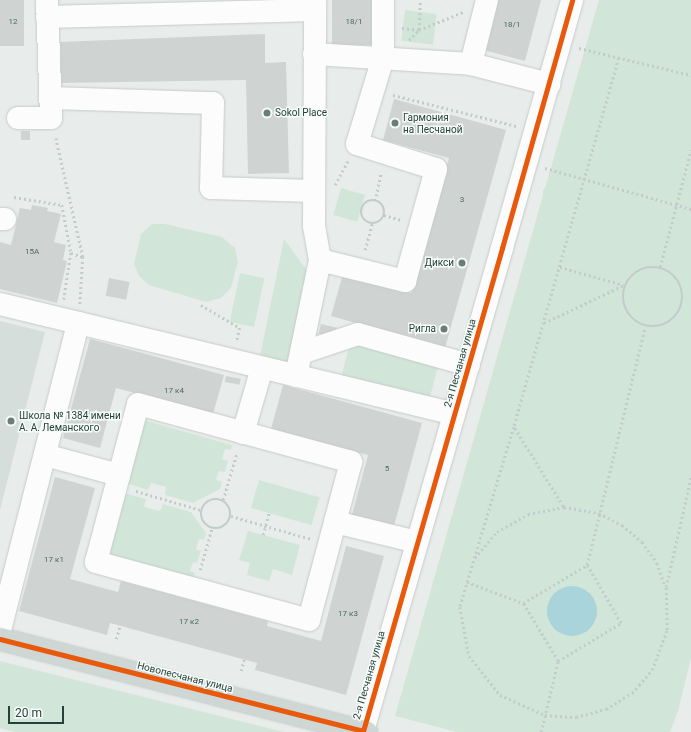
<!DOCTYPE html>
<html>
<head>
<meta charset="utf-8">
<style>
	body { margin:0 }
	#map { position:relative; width:691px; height:732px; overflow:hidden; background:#e8edeb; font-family:Roboto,sans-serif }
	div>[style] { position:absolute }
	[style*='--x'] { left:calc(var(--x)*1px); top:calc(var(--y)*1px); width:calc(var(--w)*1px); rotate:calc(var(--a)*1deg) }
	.built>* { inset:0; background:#d6dedb }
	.green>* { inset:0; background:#d1e6d8; transform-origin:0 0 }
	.water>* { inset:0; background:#a9d4db }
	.round { border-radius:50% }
	.building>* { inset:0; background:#cfd4d2; transform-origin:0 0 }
	.path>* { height:2.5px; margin-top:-1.25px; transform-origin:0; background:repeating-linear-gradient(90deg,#c3ccca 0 2px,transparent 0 5px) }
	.path>.ring { margin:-1.25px; padding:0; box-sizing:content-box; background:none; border:2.5px solid #c3ccca; border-radius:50% }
	.roads { filter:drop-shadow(0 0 1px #c5cac8) drop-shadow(0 0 1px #c5cac8) }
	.minor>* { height:22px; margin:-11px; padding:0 11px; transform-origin:11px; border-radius:11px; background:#fcfcfc }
	.major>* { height:22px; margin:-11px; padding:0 11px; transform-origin:11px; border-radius:11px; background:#cfd7d5 }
	.cycleway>* { height:5px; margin:-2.5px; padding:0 2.5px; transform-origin:2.5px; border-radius:2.5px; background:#e8590c }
	.dots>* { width:11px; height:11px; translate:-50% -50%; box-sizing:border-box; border:2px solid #f7fbf9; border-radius:50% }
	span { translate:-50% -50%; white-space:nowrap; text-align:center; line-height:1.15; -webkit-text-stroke:3px #f7fbf9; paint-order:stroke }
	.number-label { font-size:8px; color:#506761 }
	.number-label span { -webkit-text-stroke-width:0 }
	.poi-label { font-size:10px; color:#24423a }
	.left { translate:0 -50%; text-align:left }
	.right { translate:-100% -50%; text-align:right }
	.street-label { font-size:10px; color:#24423a }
	.scale { position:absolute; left:8px; top:706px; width:56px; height:18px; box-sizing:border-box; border:2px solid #24423a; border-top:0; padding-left:5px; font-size:12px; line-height:14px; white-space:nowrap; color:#24423a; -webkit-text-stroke:3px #f7fbf9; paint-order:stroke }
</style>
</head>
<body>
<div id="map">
	<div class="built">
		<i style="clip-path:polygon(0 321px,45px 332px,0 510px)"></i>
	</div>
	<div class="green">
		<i style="clip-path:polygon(599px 0,691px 0,691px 658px,678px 711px,670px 732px,457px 732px,395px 716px,543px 195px,543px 191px,546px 185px)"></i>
		<i style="left:405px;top:10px;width:32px;height:31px;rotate:7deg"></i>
		<i style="left:341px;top:188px;width:25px;height:28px;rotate:16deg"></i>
		<i style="clip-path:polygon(152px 224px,165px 224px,222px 237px,235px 248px,238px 262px,231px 288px,221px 298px,206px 302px,149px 285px,139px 276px,134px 264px,141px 234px)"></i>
		<i style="clip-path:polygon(284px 239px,308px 272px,289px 363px,260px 356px)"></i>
		<i style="left:240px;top:273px;width:25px;height:50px;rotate:12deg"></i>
		<i style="left:351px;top:340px;width:91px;height:42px;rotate:15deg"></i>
		<i style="clip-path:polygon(143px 420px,232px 445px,231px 450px,225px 449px,222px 459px,228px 461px,225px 472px,219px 471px,216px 480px,222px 482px,220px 489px,193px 503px,165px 495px,166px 487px,151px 483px,148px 490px,126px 483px)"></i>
		<i style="left:259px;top:480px;width:63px;height:29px;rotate:16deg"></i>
		<i style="clip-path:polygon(123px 493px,146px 499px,144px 507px,160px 511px,163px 504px,191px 512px,206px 533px,204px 540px,199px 539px,196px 549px,201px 551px,197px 563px,193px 562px,190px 571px,195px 573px,192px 582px,105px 558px)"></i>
		<i style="clip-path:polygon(248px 531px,300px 545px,292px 575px,273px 569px,269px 581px,247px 575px,250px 563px,239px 560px)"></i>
		<i style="clip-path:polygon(0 661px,284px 732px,15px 732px,0 728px)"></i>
	</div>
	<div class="water">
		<i class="round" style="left:547px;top:586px;width:50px;height:50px"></i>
	</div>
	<div class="building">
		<i style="left:0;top:0;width:24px;height:46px"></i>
		<i style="left:332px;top:0;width:43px;height:45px"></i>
		<i style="clip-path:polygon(496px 0,541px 0,525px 61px,483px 50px)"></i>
		<i style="clip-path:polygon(265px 34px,265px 63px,286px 62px,289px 173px,248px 174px,246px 80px,61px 83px,60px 42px)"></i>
		<i style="clip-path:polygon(394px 99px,506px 130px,445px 348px,331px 316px,343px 274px,411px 293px,449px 158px,383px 140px)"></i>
		<i style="left:21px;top:131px;width:9px;height:9px"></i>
		<i style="clip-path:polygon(32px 205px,48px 208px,47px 211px,61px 214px,54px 242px,66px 245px,63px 260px,67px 261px,57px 303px,0 289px,0 242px,11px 245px,20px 208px,31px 210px)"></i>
		<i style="left:109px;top:278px;width:21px;height:18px;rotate:11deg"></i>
		<i style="left:321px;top:324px;width:16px;height:10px;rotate:14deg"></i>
		<i style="clip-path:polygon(90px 339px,224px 375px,213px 414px,116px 388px,100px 448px,63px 438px)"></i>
		<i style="left:226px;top:376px;width:15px;height:6px;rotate:11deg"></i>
		<i style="clip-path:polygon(283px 385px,422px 423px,394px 526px,352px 515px,368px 455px,271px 429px)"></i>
		<i style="clip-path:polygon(55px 477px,95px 488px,70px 579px,118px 592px,121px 581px,268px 621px,267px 626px,321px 641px,346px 546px,384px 556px,346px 695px,255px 670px,257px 663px,110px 623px,107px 635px,19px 611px)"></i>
	</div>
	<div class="path">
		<i style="--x:402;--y:28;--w:17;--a:7"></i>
		<i style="--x:419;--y:30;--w:48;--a:-22.2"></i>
		<i style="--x:409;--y:40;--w:14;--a:-45"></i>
		<i style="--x:419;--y:30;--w:30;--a:-88"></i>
		<i style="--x:579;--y:48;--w:115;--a:13.6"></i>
		<i style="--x:619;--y:58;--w:384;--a:105.9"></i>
		<i style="--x:514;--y:427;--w:188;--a:106.7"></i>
		<i style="--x:460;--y:607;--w:50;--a:79.6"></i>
		<i style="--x:469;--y:656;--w:50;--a:51.5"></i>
		<i style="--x:500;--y:695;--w:49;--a:24"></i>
		<i style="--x:545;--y:715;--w:31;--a:4"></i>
		<i style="--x:576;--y:717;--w:31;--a:-15"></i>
		<i style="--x:606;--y:709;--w:31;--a:-32"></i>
		<i style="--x:632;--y:693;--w:11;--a:-49"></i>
		<i style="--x:639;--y:685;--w:20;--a:-49"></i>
		<i style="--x:652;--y:670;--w:43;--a:-69.4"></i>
		<i style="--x:667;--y:630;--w:43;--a:-91.3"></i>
		<i style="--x:666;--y:587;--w:113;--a:-77.2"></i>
		<i style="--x:393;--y:95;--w:127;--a:14.1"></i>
		<i style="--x:56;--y:138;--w:122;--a:77.2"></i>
		<i style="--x:83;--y:257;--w:47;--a:93.7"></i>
		<i style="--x:545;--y:168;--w:152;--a:15.7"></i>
		<i style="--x:335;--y:185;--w:27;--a:-62"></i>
		<i style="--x:14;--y:197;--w:49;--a:9.5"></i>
		<i style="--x:62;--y:205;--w:49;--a:79.4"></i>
		<i style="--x:71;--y:253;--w:47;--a:98.7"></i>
		<i class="ring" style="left:361px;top:200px;width:21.5px;height:21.5px"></i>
		<i style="--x:375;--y:201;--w:30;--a:-78"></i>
		<i style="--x:384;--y:215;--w:18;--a:16"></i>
		<i style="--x:365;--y:250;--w:27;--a:-75"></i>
		<i style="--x:71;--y:253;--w:13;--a:18"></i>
		<i class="ring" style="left:623px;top:267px;width:57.5px;height:57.5px"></i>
		<i style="--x:560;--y:267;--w:66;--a:15.7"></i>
		<i style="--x:660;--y:267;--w:121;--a:-75.2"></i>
		<i style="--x:201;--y:305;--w:45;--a:30.5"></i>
		<i style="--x:240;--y:328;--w:12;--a:104"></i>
		<i style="--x:544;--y:323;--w:89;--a:-25.4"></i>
		<i style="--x:515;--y:428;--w:93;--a:58.2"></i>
		<i style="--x:136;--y:491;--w:68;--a:16.3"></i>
		<i class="ring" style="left:201px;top:499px;width:27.5px;height:27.5px"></i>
		<i style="--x:223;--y:500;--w:50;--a:-73.7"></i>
		<i style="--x:231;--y:516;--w:83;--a:16"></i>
		<i style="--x:263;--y:535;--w:23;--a:-75"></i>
		<i style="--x:475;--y:558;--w:34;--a:-50"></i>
		<i style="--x:497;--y:532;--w:36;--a:-30"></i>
		<i style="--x:528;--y:514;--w:37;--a:-11"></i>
		<i style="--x:564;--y:507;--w:36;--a:10"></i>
		<i style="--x:599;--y:513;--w:26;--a:28"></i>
		<i style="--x:622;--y:525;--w:26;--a:40"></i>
		<i style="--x:642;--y:542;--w:26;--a:54"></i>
		<i style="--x:657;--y:563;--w:24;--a:71"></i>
		<i style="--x:200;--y:570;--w:44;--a:-74.1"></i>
		<i style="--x:467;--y:582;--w:60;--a:20.6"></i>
		<i style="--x:116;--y:639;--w:14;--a:-73"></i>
		<i style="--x:558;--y:661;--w:74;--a:-31.1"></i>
		<i style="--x:621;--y:623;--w:67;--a:-120.4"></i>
		<i style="--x:587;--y:565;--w:245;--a:-76.3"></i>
		<i style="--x:241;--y:671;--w:12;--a:-76"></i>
		<i style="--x:541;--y:732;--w:73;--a:-76.5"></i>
		<i style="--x:558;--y:661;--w:68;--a:-121.1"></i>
		<i style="--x:523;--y:603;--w:74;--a:-30.7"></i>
	</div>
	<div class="roads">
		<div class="minor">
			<i style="--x:47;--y:17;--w:268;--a:-1.5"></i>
			<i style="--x:314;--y:54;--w:157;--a:3.6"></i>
			<i style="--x:471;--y:64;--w:81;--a:14.4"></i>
			<i style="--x:471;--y:64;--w:66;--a:-76"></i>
			<i style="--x:50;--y:98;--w:163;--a:1.8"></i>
			<i style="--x:213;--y:103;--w:85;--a:91.3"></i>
			<i style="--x:211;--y:188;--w:103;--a:1.7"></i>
			<i style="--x:18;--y:118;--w:33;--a:0"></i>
			<i style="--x:51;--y:118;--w:118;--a:-91.9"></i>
			<i style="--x:0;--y:219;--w:5;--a:0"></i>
			<i style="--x:320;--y:260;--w:88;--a:13.9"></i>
			<i style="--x:405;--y:281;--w:116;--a:-74.5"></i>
			<i style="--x:436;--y:169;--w:83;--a:-162.4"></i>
			<i style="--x:357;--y:144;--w:90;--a:-73.2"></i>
			<i style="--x:383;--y:58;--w:58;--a:-90"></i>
			<i style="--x:0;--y:304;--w:467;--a:13.6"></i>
			<i style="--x:301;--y:353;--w:60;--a:-18.4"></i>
			<i style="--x:358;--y:334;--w:115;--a:15.6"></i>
			<i style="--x:296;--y:376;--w:118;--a:-78.3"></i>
			<i style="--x:320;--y:260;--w:35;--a:-100"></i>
			<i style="--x:314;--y:226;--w:226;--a:-89.7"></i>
			<i style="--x:138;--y:404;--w:221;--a:15.2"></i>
			<i style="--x:351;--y:462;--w:163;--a:104.9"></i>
			<i style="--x:309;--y:620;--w:221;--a:-164.8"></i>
			<i style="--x:96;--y:562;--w:163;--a:-75.1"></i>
			<i style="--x:243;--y:433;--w:68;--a:-73.7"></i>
			<i style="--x:45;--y:455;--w:77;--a:15.1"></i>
			<i style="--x:335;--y:522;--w:84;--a:13.7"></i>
			<i style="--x:0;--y:630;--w:317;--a:-75.7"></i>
			<i style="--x:363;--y:731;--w:503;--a:-73.94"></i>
			<i style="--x:502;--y:248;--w:258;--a:-74.2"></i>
		</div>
		<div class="major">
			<i style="--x:0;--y:639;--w:378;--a:14.3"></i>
		</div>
	</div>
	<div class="cycleway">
		<i style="--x:0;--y:639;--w:374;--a:14.2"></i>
		<i style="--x:363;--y:731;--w:503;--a:-73.94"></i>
		<i style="--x:502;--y:248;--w:258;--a:-74.2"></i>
	</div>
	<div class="dots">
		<i style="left:267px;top:113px;background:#697e78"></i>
		<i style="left:395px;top:123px;background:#697e78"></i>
		<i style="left:462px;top:263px;background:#697e78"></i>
		<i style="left:444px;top:329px;background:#697e78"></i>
		<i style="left:11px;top:421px;background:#697e78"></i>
	</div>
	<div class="number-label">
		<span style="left:13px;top:22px">12</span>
		<span style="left:354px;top:22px">18/1</span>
		<span style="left:512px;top:25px">18/1</span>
		<span style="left:462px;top:200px">3</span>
		<span style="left:32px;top:252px">15А</span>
		<span style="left:174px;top:391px">17 к4</span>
		<span style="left:387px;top:469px">5</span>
		<span style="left:54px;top:560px">17 к1</span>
		<span style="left:348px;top:614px">17 к3</span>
		<span style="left:189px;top:622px">17 к2</span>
	</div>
	<div class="poi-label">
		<span class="left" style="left:275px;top:113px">Sokol Place</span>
		<span class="left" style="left:403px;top:123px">Гармония<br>на Песчаной</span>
		<span class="right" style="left:454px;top:263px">Дикси</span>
		<span class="right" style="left:436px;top:329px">Ригла</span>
		<span class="left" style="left:19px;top:421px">Школа № 1384 имени<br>А. А. Леманского</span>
	</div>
	<div class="street-label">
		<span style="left:460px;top:363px;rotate:-74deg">2-я Песчаная улица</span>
		<span style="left:369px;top:675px;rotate:-74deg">2-я Песчаная улица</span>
		<span style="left:185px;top:677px;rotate:14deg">Новопесчаная улица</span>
	</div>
	<div class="scale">20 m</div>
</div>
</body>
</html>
